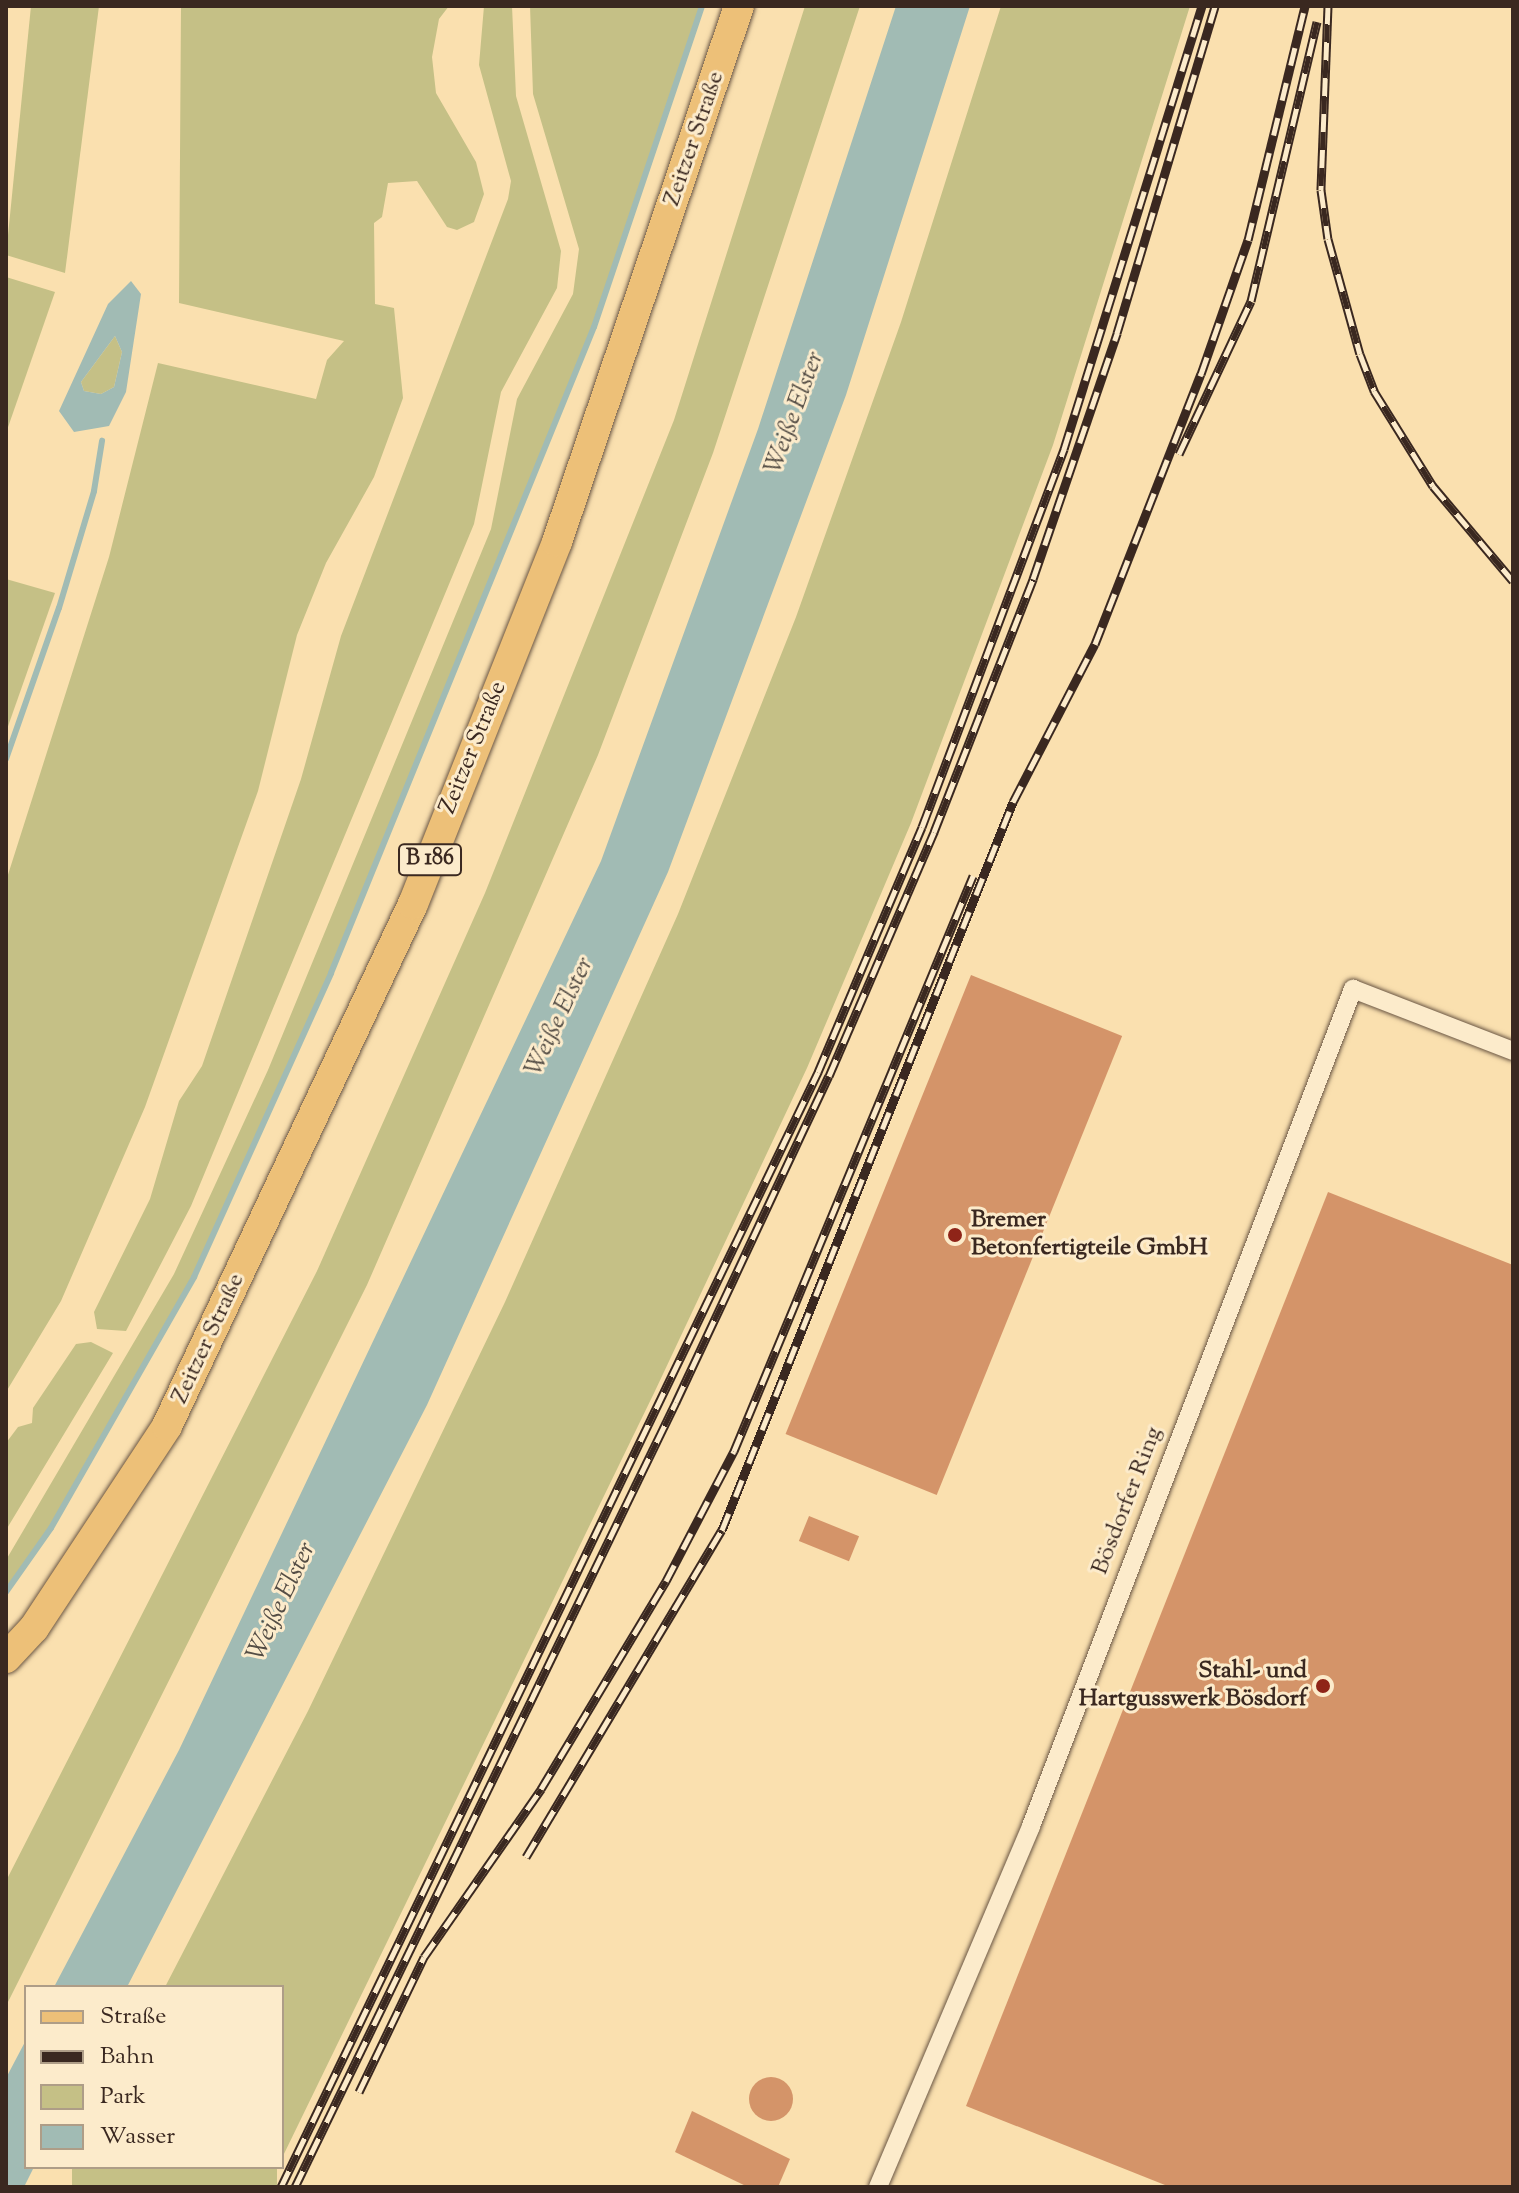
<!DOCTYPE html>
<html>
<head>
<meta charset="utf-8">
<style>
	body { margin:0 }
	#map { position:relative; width:1519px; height:2193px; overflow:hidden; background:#fae0af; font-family:"Sorts Mill Goudy",serif }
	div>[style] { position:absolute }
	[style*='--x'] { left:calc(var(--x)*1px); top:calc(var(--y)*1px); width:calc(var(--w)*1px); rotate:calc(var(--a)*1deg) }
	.green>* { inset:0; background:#c5c086; transform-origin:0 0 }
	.water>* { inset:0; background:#a1bbb4 }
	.stream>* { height:6px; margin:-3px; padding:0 3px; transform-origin:3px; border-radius:3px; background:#a1bbb4 }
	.building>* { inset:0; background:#d49469; transform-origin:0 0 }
	.round { border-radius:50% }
	.roads { filter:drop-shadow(0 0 2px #6a5644) drop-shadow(0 0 2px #6a5644) }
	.street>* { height:18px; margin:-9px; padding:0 9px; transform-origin:9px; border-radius:9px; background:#fcebcb }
	.primary>* { height:30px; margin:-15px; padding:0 15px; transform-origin:15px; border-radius:15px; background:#edc078 }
	.rail>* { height:9px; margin-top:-4.5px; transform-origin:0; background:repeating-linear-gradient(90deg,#fcebcb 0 18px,#3a2820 0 36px); box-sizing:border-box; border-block:2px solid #3a2820 }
	.dots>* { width:22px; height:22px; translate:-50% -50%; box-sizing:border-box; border:4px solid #fcebcb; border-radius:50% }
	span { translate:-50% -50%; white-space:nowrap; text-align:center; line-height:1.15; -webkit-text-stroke:6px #fcebcb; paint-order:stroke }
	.shield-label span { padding:2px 6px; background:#fcebcb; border:2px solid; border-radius:6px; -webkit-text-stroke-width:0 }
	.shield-label { font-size:22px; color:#3a2820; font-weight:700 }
	.street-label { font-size:24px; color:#3a2820 }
	.poi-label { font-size:24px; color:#3a2820; font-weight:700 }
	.left { translate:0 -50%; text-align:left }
	.right { translate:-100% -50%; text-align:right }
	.water-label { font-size:26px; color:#544d45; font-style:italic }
	.frame { position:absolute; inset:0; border:8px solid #3a2820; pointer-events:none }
	.legend { position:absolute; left:24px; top:1985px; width:260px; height:184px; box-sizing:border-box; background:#fcebcb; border:2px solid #ae9d87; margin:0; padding:10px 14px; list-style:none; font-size:24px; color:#3a2820 }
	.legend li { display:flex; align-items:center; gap:16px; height:40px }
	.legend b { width:40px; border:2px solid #ae9d87 }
</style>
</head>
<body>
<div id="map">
	<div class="green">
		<i style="clip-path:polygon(31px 6px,99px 6px,65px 273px,6px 255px)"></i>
		<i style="clip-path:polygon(181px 6px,449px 6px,439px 19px,432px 57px,436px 93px,476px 162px,484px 194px,474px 222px,457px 230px,447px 227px,417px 181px,388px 183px,382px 217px,374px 223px,375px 304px,394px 308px,403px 398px,374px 477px,326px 563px,297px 635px,258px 791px,145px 1107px,61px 1301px,6px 1392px,6px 881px,109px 557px,158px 363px,316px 399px,327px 360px,344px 341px,179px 303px)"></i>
		<i style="clip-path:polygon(484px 6px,512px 6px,516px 96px,561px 251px,557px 288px,501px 392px,474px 524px,191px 1206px,126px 1331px,97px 1329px,94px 1312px,150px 1199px,179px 1101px,202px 1066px,301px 779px,341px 636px,508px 199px,511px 181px,479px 65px)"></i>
		<i style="clip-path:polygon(530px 6px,702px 6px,594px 327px,331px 973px,194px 1277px,51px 1528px,6px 1592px,6px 1560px,174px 1274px,268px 1070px,491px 529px,517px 399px,573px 294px,579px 249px,533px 94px)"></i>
		<i style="clip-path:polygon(805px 6px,860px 6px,713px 453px,598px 755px,367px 1285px,6px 2006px,6px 1881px,317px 1271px,485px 893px,674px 420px)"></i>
		<i style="clip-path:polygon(1001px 6px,1190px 6px,1053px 445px,911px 823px,807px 1068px,655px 1391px,282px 2158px,282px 1987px,165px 1987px,308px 1711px,505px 1302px,678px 914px,796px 617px,901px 322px)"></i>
		<i style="clip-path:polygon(6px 277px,55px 292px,6px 433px)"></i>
		<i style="clip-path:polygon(115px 336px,122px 352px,114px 387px,101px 394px,84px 391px,81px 382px)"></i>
		<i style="clip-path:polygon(6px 579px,55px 593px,6px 732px)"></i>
		<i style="clip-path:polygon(91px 1342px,113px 1353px,6px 1530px,6px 1443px,18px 1427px,32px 1423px,33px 1408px,76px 1344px)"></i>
		<i style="left:72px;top:2167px;width:205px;height:23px"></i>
	</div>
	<div class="water">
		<i style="clip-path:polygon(896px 6px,970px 6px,846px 395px,668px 872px,427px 1405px,127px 1987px,54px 1987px,179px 1750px,601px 861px,758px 429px)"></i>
		<i style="clip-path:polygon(evenodd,131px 281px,141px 294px,126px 392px,109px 426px,74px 432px,59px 411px,108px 304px,131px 281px,115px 336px,122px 352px,114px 387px,101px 394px,84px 391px,81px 382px,115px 336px)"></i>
		<i style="clip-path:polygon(26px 2040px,26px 2167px,34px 2167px,24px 2187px,6px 2187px,6px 2078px)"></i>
	</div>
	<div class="stream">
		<i style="--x:6;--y:759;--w:160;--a:-70.7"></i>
		<i style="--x:59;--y:608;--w:122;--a:-73.3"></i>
		<i style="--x:94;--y:491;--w:51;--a:-80.9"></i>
		<i style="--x:6;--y:1592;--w:78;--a:-54.9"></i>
		<i style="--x:51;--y:1528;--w:289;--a:-60.3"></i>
		<i style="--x:194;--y:1277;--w:333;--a:-65.7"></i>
		<i style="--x:331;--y:973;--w:697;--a:-67.85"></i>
		<i style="--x:594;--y:327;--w:339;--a:-71.4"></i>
	</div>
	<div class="building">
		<i style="left:971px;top:975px;width:163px;height:495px;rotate:22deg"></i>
		<i style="clip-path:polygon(1328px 1192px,1513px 1265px,1513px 2187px,1170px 2187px,966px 2106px)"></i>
		<i style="left:809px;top:1516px;width:54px;height:27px;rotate:22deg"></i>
		<i class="round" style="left:749px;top:2077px;width:44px;height:44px"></i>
		<i style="clip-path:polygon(692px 2111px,790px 2159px,778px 2187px,748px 2187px,675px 2152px)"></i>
	</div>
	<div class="roads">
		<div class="street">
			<i style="--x:878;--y:2187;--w:392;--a:-67"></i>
			<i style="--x:1031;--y:1826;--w:897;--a:-68.96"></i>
			<i style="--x:1353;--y:989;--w:172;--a:21.2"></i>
		</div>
		<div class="primary">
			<i style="--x:6;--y:1658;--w:41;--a:-47"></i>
			<i style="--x:34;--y:1628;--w:242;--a:-56.6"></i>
			<i style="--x:167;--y:1426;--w:577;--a:-64.77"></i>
			<i style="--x:413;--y:904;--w:390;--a:-68.3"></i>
			<i style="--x:557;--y:542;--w:566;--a:-71.24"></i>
		</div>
	</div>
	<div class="rail">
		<i style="--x:1328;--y:6;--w:184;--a:92.2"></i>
		<i style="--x:1321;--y:190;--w:49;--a:81.9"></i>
		<i style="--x:1328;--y:239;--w:119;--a:74.5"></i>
		<i style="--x:1360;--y:354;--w:40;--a:69"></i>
		<i style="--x:1374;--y:391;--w:112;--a:58.2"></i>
		<i style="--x:1433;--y:486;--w:124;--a:49.9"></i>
		<i style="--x:1179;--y:454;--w:169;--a:-64.8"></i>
		<i style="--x:1251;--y:301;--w:287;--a:-76.7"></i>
		<i style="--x:526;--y:1857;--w:381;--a:-59.1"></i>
		<i style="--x:722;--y:1530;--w:784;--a:-68.21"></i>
		<i style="--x:1013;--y:802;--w:178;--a:-62.6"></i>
		<i style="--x:1095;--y:644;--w:290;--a:-68.6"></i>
		<i style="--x:1201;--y:374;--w:142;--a:-70.7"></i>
		<i style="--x:1248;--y:240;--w:241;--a:-76.3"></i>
		<i style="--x:359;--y:2092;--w:150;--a:-64.3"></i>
		<i style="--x:424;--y:1957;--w:205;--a:-55.1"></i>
		<i style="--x:541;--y:1789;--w:243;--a:-59"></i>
		<i style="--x:666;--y:1581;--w:147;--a:-62.4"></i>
		<i style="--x:734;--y:1451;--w:623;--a:-67.43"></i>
		<i style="--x:281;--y:2187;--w:1238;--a:-64.28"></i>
		<i style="--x:818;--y:1072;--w:266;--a:-67"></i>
		<i style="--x:922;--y:827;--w:404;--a:-69.4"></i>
		<i style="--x:1064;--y:449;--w:464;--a:-72.7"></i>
		<i style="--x:295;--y:2187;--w:873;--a:-64.11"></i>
		<i style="--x:676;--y:1402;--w:360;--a:-64.9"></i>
		<i style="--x:829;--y:1076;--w:266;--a:-66.7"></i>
		<i style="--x:934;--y:832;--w:272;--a:-68.6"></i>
		<i style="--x:1033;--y:579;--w:260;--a:-71.1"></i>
		<i style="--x:1117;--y:333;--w:341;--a:-73.3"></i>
	</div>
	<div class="dots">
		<i style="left:955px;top:1235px;background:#8f2418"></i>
		<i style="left:1323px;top:1686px;background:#8f2418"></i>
	</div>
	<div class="shield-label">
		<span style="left:430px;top:860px">B 186</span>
	</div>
	<div class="street-label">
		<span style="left:695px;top:139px;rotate:-71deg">Zeitzer Straße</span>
		<span style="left:474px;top:748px;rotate:-68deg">Zeitzer Straße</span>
		<span style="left:209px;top:1339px;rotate:-65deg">Zeitzer Straße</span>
		<span style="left:1128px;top:1501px;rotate:-69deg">Bösdorfer Ring</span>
	</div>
	<div class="poi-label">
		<span class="left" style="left:971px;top:1235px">Bremer<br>Betonfertigteile GmbH</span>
		<span class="right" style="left:1307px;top:1686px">Stahl- und<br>Hartgusswerk Bösdorf</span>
	</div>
	<div class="water-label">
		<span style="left:795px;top:413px;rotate:-70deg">Weiße Elster</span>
		<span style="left:560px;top:1017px;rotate:-65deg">Weiße Elster</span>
		<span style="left:282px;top:1602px;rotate:-65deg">Weiße Elster</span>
	</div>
	<div class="frame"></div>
	<ul class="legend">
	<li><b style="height:10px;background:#edc078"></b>Straße</li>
	<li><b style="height:10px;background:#3a2820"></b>Bahn</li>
	<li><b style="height:22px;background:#c5c086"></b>Park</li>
	<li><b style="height:22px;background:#a1bbb4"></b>Wasser</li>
	</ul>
</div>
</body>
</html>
